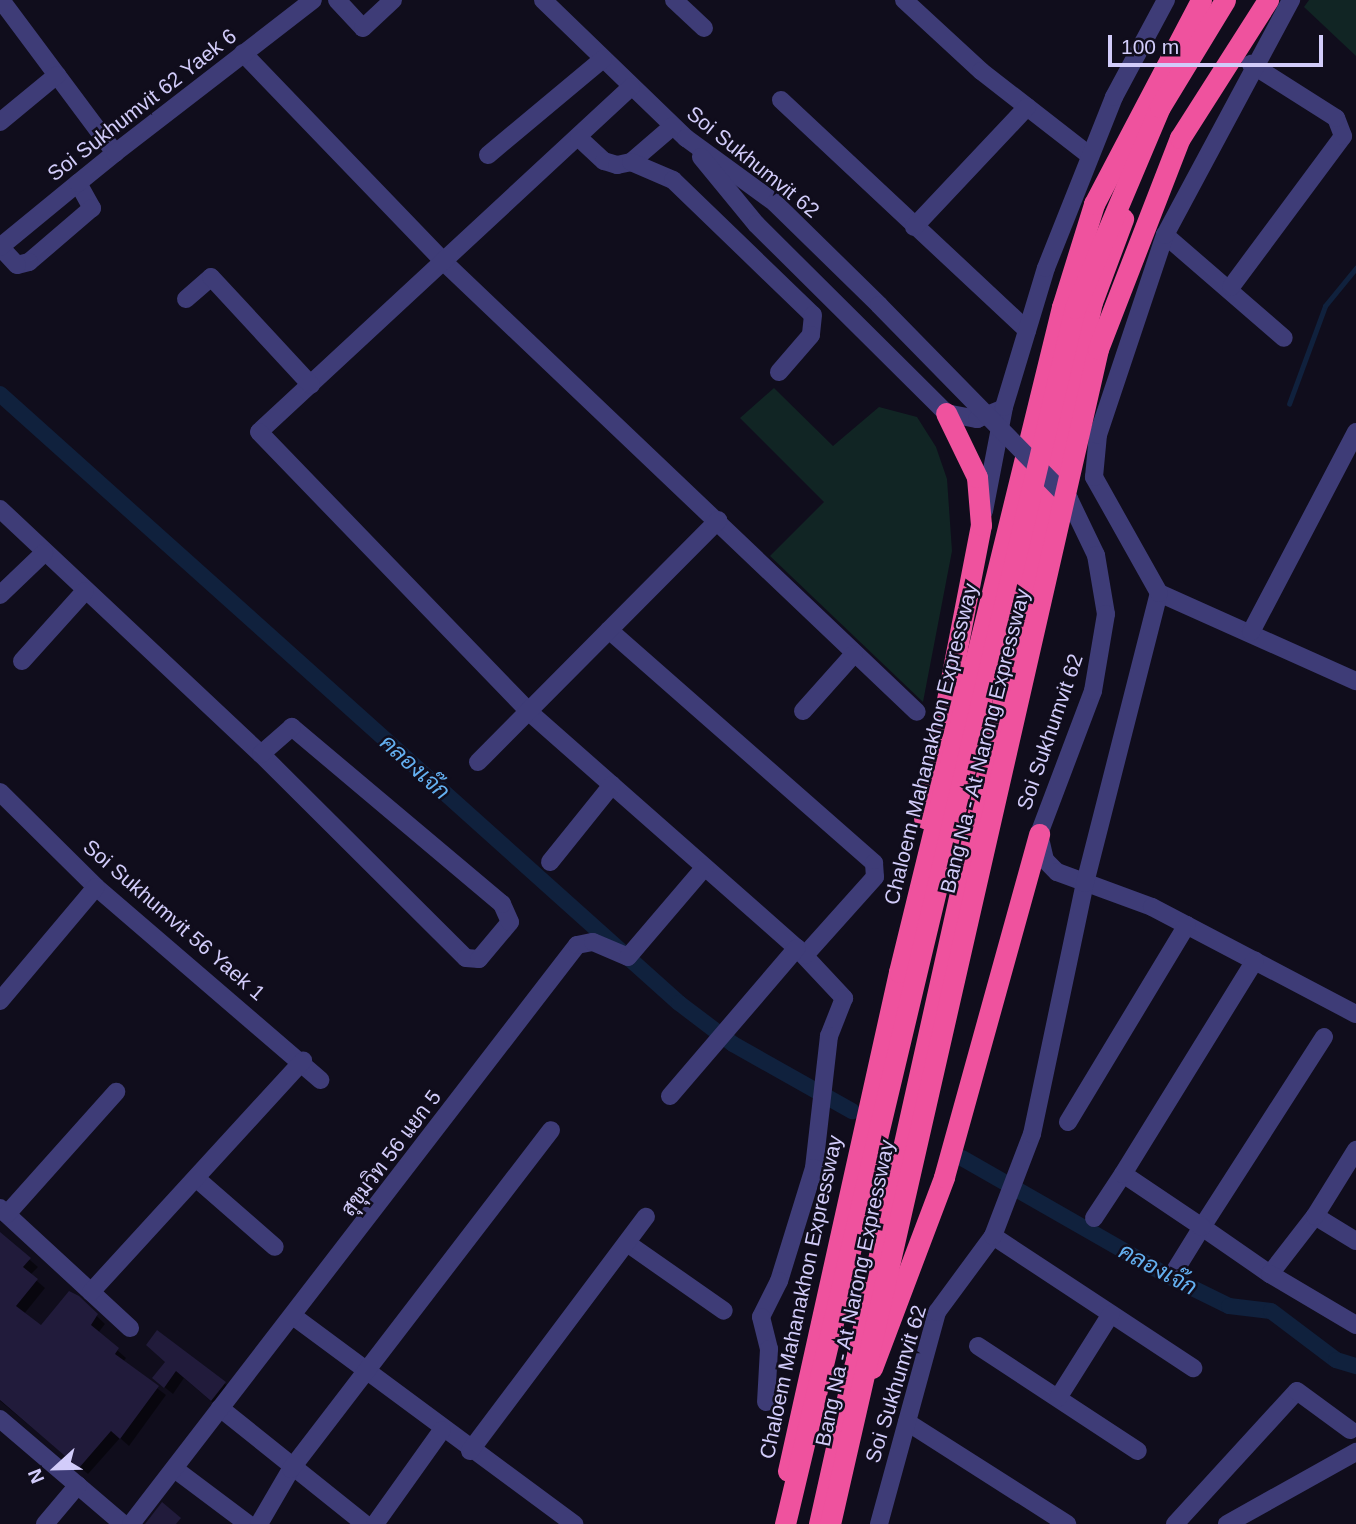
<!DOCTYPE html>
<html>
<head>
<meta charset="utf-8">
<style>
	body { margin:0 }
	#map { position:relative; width:1356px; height:1524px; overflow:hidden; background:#100d1c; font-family:Helvetica,Sarabun,sans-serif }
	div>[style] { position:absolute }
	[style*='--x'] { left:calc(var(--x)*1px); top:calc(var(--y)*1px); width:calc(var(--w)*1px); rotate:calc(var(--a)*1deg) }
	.green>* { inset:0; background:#112524 }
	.shadow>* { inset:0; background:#0007 }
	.stream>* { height:4.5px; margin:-2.25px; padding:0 2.25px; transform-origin:2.25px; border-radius:2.25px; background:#10213d }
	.canal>* { height:16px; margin:-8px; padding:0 8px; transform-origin:8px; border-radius:8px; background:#10213d }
	.building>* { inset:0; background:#211b3b }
	.minor>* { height:18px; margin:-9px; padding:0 9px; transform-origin:9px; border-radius:9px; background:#3e3c77 }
	.highway>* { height:21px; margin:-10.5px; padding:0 10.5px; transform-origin:10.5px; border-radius:10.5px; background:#ef529e }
	.minor-bridge>* { height:18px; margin:-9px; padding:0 9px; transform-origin:9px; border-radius:9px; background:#3e3c77 }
	.highway-bridge>* { height:21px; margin:-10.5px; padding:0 10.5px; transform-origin:10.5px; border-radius:10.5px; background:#ef529e }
	span { translate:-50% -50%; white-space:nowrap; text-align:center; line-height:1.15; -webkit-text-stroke:5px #100d1c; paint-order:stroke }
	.street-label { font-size:21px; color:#d2ccfa }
	.water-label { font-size:23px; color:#64b0f1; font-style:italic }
	.north { position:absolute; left:21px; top:1433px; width:70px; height:70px; -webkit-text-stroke:5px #100d1c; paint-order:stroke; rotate:248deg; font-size:19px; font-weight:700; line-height:28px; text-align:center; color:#d2ccfa }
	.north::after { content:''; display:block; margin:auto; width:24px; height:32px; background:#d2ccfa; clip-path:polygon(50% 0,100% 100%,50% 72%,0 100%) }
	.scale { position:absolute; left:1108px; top:35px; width:215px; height:32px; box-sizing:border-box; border:4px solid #d2ccfa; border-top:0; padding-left:9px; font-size:21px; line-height:24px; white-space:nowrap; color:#d2ccfa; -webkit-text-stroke:5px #100d1c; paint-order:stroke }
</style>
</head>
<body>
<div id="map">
	<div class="green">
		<i style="clip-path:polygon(1309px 0,1356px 0,1356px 56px,1304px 7px)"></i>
		<i style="clip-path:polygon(774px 388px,833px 446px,879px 407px,917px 417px,936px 447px,947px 479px,952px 551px,923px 702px,770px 556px,824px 502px,740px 418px)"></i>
	</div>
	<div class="shadow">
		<i style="clip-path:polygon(0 1234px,38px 1267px,30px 1275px,45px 1288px,24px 1314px,41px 1328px,78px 1298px,105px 1324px,98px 1333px,126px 1358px,123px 1362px,166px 1395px,129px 1446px,120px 1438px,88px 1474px,0 1401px)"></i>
		<i style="clip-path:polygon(167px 1362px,225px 1384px,232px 1391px,219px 1408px,184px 1378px,173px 1394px,163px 1386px)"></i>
	</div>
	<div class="stream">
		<i style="--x:1289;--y:404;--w:104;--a:-69.8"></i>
		<i style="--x:1325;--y:306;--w:49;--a:-50.8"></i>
	</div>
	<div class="canal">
		<i style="--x:0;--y:394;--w:912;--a:41.89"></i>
		<i style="--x:679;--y:1003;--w:68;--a:37.2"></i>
		<i style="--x:733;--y:1044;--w:137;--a:29.4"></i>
		<i style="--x:962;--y:1158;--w:237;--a:29.8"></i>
		<i style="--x:1168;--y:1276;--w:68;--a:26.2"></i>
		<i style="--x:1229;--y:1306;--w:42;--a:6.8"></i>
		<i style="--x:1271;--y:1311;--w:81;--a:37"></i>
		<i style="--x:1336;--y:1360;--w:21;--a:17"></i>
	</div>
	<div class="building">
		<i style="clip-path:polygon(0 1232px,31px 1258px,23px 1267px,38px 1279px,16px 1306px,41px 1325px,69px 1291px,79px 1296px,98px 1314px,91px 1325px,119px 1348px,115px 1354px,159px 1386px,120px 1439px,111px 1431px,79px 1468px,0 1400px)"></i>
		<i style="clip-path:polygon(157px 1330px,226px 1382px,211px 1401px,176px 1371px,164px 1388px,152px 1378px,165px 1362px,146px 1345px)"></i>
		<i style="clip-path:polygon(162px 1502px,181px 1518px,176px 1524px,145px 1524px)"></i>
	</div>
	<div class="minor">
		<i style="--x:1;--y:0;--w:191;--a:53.3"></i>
		<i style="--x:337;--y:0;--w:38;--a:47"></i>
		<i style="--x:363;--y:28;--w:41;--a:-43"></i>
		<i style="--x:543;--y:0;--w:199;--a:44"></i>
		<i style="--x:686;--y:138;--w:110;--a:36.1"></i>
		<i style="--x:775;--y:203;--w:146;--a:44.4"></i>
		<i style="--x:674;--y:0;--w:41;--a:43"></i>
		<i style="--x:904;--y:0;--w:105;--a:42.7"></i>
		<i style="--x:981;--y:71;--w:137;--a:37.9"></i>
		<i style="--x:243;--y:53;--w:291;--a:46.1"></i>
		<i style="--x:445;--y:263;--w:651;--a:43.57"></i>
		<i style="--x:631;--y:87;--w:507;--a:137.16"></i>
		<i style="--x:259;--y:432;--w:388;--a:46"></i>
		<i style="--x:528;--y:711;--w:359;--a:41.4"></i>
		<i style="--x:797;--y:948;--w:69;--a:46.8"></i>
		<i style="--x:844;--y:998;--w:41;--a:111.5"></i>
		<i style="--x:829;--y:1036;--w:133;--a:96.5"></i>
		<i style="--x:814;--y:1168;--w:118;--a:107.2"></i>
		<i style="--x:779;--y:1281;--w:40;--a:116.6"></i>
		<i style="--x:761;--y:1317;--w:33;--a:76"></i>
		<i style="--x:769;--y:1349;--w:53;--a:93.2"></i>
		<i style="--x:781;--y:100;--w:337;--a:43.1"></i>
		<i style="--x:0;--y:122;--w:74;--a:-39.5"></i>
		<i style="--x:579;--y:138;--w:34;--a:43"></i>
		<i style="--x:604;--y:161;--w:14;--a:17"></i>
		<i style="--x:617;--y:165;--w:14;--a:-12"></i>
		<i style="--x:631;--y:162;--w:55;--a:-40.6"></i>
		<i style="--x:488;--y:155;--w:150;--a:-39.9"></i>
		<i style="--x:701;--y:157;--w:87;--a:50.6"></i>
		<i style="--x:756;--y:224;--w:268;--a:44.8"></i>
		<i style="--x:946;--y:413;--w:32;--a:11"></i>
		<i style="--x:977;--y:419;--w:24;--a:-22"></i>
		<i style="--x:631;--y:162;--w:46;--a:23.2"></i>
		<i style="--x:673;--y:180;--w:194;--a:44"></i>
		<i style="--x:813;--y:315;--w:20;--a:96"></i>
		<i style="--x:811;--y:335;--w:49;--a:130.9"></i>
		<i style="--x:78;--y:183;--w:29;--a:61"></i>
		<i style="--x:92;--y:208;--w:83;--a:139.4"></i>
		<i style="--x:29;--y:262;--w:12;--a:166"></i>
		<i style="--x:17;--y:265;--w:25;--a:-133"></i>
		<i style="--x:0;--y:247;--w:101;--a:-39.4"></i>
		<i style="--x:78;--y:183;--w:48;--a:-39"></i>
		<i style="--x:115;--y:153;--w:250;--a:-37.7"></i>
		<i style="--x:914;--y:227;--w:165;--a:-46.7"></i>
		<i style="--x:1165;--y:235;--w:157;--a:40.9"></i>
		<i style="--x:1231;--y:287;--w:188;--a:-53.4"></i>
		<i style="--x:1343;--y:136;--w:19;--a:-111"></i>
		<i style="--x:1336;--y:118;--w:101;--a:-147.6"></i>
		<i style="--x:186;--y:299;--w:33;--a:-41"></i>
		<i style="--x:211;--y:277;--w:147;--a:47.2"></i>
		<i style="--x:0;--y:509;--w:358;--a:43.2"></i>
		<i style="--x:261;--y:754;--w:289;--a:44.9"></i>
		<i style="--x:466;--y:958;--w:13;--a:4"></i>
		<i style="--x:479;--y:959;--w:48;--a:-50"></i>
		<i style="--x:510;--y:922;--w:20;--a:-114"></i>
		<i style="--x:502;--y:904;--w:275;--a:-139.9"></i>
		<i style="--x:292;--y:727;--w:41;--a:138.9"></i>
		<i style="--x:984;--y:511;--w:106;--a:-79.1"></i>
		<i style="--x:1004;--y:407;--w:145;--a:-73.2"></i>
		<i style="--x:1046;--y:268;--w:184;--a:-68.3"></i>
		<i style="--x:1114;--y:97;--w:110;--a:-61.8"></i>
		<i style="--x:1159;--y:593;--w:216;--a:24.1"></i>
		<i style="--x:0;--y:595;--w:61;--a:-43.7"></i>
		<i style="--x:609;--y:630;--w:353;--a:41.3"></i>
		<i style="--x:874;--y:863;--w:14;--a:86"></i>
		<i style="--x:875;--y:877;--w:105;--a:131.9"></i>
		<i style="--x:1251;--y:632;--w:226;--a:-62.3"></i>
		<i style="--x:22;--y:661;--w:94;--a:-48"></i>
		<i style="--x:1093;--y:691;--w:153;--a:110.7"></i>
		<i style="--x:1039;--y:834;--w:27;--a:77"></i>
		<i style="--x:1045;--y:860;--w:17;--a:45"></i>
		<i style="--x:1057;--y:872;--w:101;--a:20.2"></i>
		<i style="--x:1152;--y:907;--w:230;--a:27.7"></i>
		<i style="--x:803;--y:711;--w:76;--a:-48.2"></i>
		<i style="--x:478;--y:762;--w:341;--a:-45.2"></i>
		<i style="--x:0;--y:792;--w:135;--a:44.7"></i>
		<i style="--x:96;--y:887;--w:296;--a:40.7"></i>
		<i style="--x:550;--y:862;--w:99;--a:-51.2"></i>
		<i style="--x:0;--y:1001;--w:149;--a:-49.9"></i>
		<i style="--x:1324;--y:1037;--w:226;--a:122.7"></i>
		<i style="--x:1202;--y:1227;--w:83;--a:34.7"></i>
		<i style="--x:1270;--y:1274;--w:73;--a:-52.2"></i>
		<i style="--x:1315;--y:1216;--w:48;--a:31.4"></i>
		<i style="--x:670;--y:1096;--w:195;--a:-49.4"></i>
		<i style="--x:1068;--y:1122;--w:230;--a:-58.9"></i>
		<i style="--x:197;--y:1179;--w:103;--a:41.1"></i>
		<i style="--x:0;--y:1208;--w:177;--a:42.7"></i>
		<i style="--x:7;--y:1214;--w:164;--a:-48.2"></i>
		<i style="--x:1315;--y:1216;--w:78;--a:-58.2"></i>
		<i style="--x:1094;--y:1218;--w:53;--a:-56.6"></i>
		<i style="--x:993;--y:1236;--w:240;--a:33.4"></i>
		<i style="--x:627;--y:1243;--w:118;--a:35"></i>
		<i style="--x:1176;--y:1269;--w:49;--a:-58.2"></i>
		<i style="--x:1202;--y:1227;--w:95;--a:-146.1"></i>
		<i style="--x:1123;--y:1174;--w:251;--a:-58.3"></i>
		<i style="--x:1270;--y:1274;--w:100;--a:30.7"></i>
		<i style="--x:91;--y:1292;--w:314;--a:-47.5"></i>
		<i style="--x:293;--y:1316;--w:350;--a:36.5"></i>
		<i style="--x:978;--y:1346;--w:191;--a:33.3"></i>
		<i style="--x:1058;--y:1398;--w:99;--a:-57.8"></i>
		<i style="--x:220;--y:1408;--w:186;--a:38.7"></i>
		<i style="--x:0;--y:1419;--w:162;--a:40.5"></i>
		<i style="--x:907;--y:1422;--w:190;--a:32.5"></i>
		<i style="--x:470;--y:1451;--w:293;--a:-53.1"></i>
		<i style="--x:176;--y:1470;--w:90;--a:36.9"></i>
		<i style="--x:45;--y:1524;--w:51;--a:-49.8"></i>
		<i style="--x:131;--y:1524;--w:731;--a:-52.39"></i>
		<i style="--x:577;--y:945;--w:16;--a:-11"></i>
		<i style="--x:593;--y:942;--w:38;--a:23"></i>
		<i style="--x:628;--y:957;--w:118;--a:-49.5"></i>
		<i style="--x:259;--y:1524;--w:64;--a:-59.8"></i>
		<i style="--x:291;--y:1469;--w:427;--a:-52.5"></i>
		<i style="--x:375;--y:1524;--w:115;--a:-54.5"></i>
		<i style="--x:879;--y:1524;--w:220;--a:-74.7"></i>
		<i style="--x:937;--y:1312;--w:94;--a:-53.6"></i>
		<i style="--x:993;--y:1236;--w:109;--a:-69.1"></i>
		<i style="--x:1032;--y:1134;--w:257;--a:-78.1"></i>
		<i style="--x:1085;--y:883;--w:299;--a:-75.7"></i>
		<i style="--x:1159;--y:593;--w:133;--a:-119.3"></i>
		<i style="--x:1094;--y:477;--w:42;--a:-84.6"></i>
		<i style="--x:1098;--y:435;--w:211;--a:-71.5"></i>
		<i style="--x:1165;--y:235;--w:267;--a:-61.8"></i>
		<i style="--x:1175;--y:1524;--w:180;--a:-47.5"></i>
		<i style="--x:1297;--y:1391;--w:66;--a:36.3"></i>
		<i style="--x:1227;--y:1524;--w:148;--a:-29.2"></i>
	</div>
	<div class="highway">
		<i style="--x:924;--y:818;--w:298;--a:-79"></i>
		<i style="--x:981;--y:525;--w:48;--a:-94.8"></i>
		<i style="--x:977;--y:477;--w:71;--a:-115.8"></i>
		<i style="--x:872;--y:1368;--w:204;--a:-69.3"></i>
		<i style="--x:944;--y:1177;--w:356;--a:-74.5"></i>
		<i style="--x:788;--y:1471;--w:511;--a:-77.46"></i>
		<i style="--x:899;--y:972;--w:685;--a:-76.23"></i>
		<i style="--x:1062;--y:307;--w:108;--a:-72.7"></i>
		<i style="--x:1094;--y:204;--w:230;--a:-62.3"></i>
		<i style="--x:819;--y:1524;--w:1252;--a:-77.41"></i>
		<i style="--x:1092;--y:302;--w:89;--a:-69.5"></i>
	</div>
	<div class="minor-bridge">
		<i style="--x:879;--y:305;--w:272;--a:45.6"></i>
		<i style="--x:1069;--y:499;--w:62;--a:64.3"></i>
		<i style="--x:1096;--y:555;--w:60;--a:80.4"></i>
		<i style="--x:1106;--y:614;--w:78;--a:99.6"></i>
	</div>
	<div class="highway-bridge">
		<i style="--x:785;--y:1524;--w:1250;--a:-76.59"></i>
		<i style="--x:1075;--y:308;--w:218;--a:-67.1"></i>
		<i style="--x:1160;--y:107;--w:125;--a:-58.7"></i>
		<i style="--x:830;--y:1524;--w:1205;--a:-77.15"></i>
		<i style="--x:1098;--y:349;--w:226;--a:-68.8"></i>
		<i style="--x:1180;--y:138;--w:164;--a:-57.5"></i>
	</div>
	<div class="street-label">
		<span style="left:142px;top:105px;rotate:-38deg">Soi Sukhumvit 62 Yaek 6</span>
		<span style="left:753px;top:162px;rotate:39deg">Soi Sukhumvit 62</span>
		<span style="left:1050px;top:732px;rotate:-71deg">Soi Sukhumvit 62</span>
		<span style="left:985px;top:741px;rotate:-76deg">Bang Na - At Narong Expressway</span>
		<span style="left:931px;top:744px;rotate:-76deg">Chaloem Mahanakhon Expressway</span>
		<span style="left:174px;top:920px;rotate:41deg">Soi Sukhumvit 56 Yaek 1</span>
		<span style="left:391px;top:1153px;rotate:-53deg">สุขุมวิท 56 แยก 5</span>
		<span style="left:855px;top:1293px;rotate:-78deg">Bang Na - At Narong Expressway</span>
		<span style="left:801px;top:1297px;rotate:-78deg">Chaloem Mahanakhon Expressway</span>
		<span style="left:896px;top:1384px;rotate:-73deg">Soi Sukhumvit 62</span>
	</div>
	<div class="water-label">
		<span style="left:415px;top:767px;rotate:42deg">คลองเจ๊ก</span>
		<span style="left:1158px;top:1269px;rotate:28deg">คลองเจ๊ก</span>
	</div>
	<div class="north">N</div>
	<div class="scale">100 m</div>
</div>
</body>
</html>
